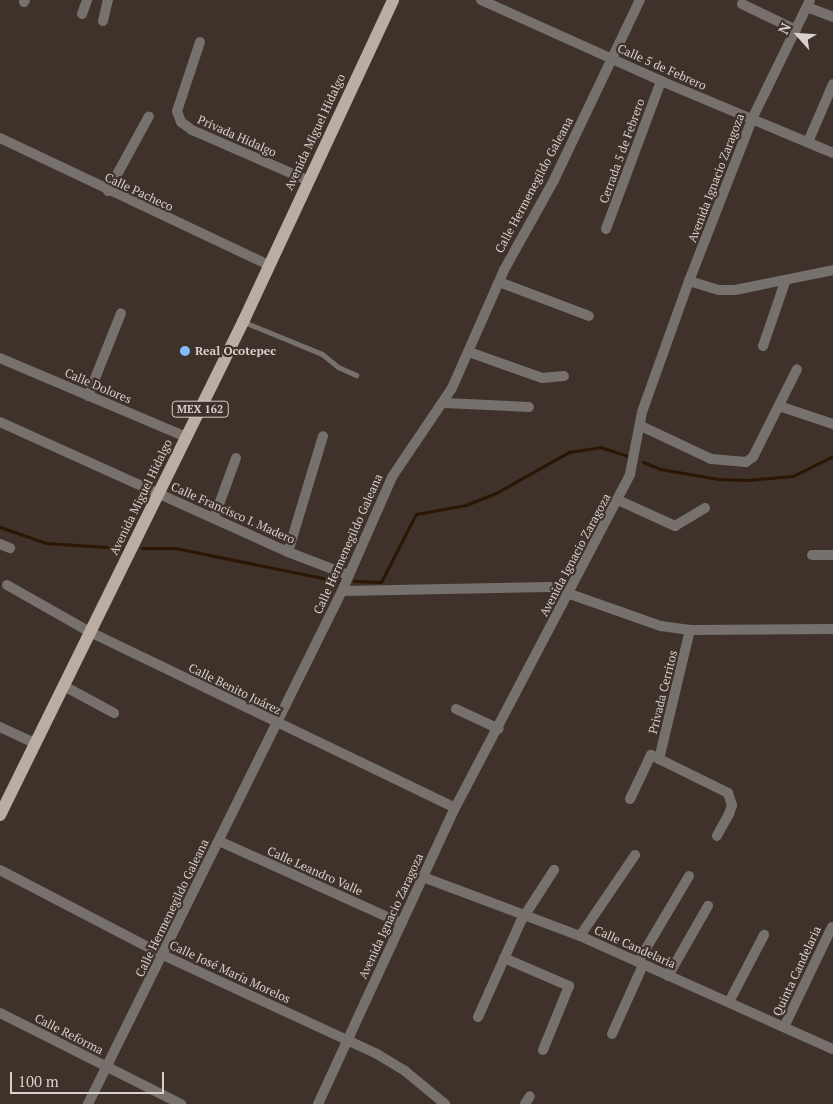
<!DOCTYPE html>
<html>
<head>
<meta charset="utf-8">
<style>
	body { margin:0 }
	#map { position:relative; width:833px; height:1104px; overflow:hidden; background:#3e322a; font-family:"PT Serif",serif }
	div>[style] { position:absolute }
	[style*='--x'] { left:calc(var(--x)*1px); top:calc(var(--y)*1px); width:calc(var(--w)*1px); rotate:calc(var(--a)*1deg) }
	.stream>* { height:3px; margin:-1.5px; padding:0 1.5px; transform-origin:1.5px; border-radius:1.5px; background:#2b1503 }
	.service>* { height:5px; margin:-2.5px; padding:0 2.5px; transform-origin:2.5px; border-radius:2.5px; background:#77716d }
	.minor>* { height:10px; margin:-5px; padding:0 5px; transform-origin:5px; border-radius:5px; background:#77716d }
	.primary>* { height:12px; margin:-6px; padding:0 6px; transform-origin:6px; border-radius:6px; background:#b9ada4 }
	.dots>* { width:14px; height:14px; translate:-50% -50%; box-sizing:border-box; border:2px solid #3e322a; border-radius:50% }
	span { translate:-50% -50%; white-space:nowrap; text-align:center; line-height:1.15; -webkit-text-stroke:4.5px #3e322a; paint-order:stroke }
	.shield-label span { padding:1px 4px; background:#3e322a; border:1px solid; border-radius:4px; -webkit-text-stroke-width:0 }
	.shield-label { font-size:11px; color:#d7d0cb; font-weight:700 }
	.street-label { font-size:12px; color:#d7d0cb }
	.poi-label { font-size:12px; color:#d7d0cb; font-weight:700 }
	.left { translate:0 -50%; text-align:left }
	.north { position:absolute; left:773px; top:10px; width:50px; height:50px; -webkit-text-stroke:4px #3e322a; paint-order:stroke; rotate:296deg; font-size:14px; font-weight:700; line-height:20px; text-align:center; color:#d7d0cb }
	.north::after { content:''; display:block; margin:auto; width:18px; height:22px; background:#d7d0cb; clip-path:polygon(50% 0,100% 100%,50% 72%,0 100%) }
	.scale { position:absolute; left:10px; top:1072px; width:154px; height:22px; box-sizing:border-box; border:2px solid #d7d0cb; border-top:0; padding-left:6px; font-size:15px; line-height:18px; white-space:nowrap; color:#d7d0cb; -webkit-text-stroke:4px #3e322a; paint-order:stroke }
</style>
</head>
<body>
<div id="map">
	<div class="stream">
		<i style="--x:643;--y:462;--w:18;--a:22"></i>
		<i style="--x:660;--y:469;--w:59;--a:9.8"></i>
		<i style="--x:718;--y:479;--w:29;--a:2"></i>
		<i style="--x:747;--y:480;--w:46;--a:-5"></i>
		<i style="--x:793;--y:476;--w:45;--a:-26.6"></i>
		<i style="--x:0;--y:527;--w:49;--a:19.2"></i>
		<i style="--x:46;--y:543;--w:76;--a:3.8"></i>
		<i style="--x:142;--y:548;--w:33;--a:0"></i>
		<i style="--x:175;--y:548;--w:165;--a:11.5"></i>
		<i style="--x:354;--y:581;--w:27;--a:2"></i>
		<i style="--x:381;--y:582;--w:76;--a:-62.8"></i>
		<i style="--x:416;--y:514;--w:51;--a:-10.2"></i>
		<i style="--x:466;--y:505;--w:32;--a:-22"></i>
		<i style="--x:496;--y:493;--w:84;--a:-29.3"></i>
		<i style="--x:569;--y:452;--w:31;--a:-9"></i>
		<i style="--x:600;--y:447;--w:28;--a:18"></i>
	</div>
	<div class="service">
		<i style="--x:244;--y:322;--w:84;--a:22.3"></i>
		<i style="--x:322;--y:354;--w:21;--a:39"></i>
		<i style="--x:338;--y:367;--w:20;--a:24"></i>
	</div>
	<div class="minor">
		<i style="--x:481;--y:0;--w:197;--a:24.2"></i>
		<i style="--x:661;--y:81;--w:186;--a:22.7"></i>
		<i style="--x:24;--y:2;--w:2;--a:-63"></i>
		<i style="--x:742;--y:4;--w:60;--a:25.7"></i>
		<i style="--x:807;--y:7;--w:28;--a:21"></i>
		<i style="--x:82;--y:14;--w:15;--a:-70"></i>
		<i style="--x:103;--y:21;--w:22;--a:-77"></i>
		<i style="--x:200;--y:42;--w:73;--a:108.4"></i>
		<i style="--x:177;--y:111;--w:12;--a:70"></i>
		<i style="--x:181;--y:122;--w:14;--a:36"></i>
		<i style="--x:192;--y:130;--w:125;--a:23.5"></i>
		<i style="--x:0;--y:138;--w:297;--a:25.3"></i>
		<i style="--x:808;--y:142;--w:63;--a:-66.7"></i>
		<i style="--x:108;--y:191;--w:85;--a:-61.3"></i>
		<i style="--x:606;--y:229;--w:158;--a:-69.6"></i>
		<i style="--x:689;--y:281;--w:31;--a:17"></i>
		<i style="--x:719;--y:290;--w:16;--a:0"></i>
		<i style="--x:735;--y:290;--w:100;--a:-11.5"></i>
		<i style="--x:499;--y:282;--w:96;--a:20.7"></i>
		<i style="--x:763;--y:346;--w:68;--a:-71"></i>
		<i style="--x:469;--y:352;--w:77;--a:19.6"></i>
		<i style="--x:542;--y:378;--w:22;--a:-5"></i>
		<i style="--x:0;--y:358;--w:202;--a:23"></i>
		<i style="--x:88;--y:396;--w:89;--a:-68.3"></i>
		<i style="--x:444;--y:403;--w:85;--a:2.7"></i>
		<i style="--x:779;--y:406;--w:57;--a:18.4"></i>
		<i style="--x:0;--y:422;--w:316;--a:24.3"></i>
		<i style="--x:288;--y:552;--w:64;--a:21"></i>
		<i style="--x:641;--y:426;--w:77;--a:25.2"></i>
		<i style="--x:711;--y:459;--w:35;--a:5"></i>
		<i style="--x:746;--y:462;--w:9;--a:-36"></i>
		<i style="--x:753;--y:457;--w:98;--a:-63.4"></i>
		<i style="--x:618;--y:500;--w:63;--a:24.5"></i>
		<i style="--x:675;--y:526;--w:35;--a:-31"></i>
		<i style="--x:214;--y:518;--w:64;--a:-69.9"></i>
		<i style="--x:0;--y:544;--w:11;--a:22"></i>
		<i style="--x:288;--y:552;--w:121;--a:-73.2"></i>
		<i style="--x:812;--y:555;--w:21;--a:0"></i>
		<i style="--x:7;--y:585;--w:95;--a:29.5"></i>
		<i style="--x:90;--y:632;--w:405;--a:25.7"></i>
		<i style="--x:342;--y:591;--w:208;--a:-1.1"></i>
		<i style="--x:550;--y:587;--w:118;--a:19.4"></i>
		<i style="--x:661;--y:626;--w:29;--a:8"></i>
		<i style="--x:690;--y:630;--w:143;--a:-0.4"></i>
		<i style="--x:64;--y:686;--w:57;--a:28.4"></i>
		<i style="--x:456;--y:709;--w:47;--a:24.9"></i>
		<i style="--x:0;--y:727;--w:40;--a:25"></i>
		<i style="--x:659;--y:759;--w:133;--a:-76.5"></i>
		<i style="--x:630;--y:799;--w:49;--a:-64.5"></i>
		<i style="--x:651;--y:755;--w:86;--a:26.3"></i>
		<i style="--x:728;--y:793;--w:13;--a:72"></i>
		<i style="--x:732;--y:805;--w:9;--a:108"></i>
		<i style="--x:729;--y:814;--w:25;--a:119"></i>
		<i style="--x:219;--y:841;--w:200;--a:24.3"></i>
		<i style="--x:0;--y:870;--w:184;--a:27.5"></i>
		<i style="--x:163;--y:955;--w:236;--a:24.8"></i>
		<i style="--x:377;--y:1054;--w:33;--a:31"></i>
		<i style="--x:405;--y:1071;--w:52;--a:39.5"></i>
		<i style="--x:423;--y:877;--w:168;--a:20.6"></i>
		<i style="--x:580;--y:936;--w:277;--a:24.1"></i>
		<i style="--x:580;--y:936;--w:98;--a:-55.8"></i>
		<i style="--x:504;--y:958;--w:71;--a:23.3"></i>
		<i style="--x:569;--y:986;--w:69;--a:112.1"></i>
		<i style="--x:638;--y:962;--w:100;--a:-59.3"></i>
		<i style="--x:668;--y:976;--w:81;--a:-60.3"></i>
		<i style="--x:729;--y:1002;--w:76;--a:-62.4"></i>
		<i style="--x:0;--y:1013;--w:203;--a:26.7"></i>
		<i style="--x:478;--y:1017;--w:105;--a:-65.9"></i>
		<i style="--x:521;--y:921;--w:61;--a:-57.1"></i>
		<i style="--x:784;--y:1027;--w:111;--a:-64.4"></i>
		<i style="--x:612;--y:1034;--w:76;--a:-65.8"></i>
		<i style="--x:88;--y:1104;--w:572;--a:-63.66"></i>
		<i style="--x:342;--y:591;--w:124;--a:-66.3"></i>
		<i style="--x:392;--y:477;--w:107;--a:-56"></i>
		<i style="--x:452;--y:388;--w:129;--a:-66.2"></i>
		<i style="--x:504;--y:270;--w:103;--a:-60.9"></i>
		<i style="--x:554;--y:180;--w:199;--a:-64.5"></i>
		<i style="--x:318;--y:1104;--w:326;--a:-65.2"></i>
		<i style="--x:455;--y:808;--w:377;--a:-62.3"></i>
		<i style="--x:630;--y:474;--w:63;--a:-79"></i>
		<i style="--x:642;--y:412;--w:139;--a:-70.3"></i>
		<i style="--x:689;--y:281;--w:174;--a:-68.7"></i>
		<i style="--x:752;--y:119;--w:132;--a:-64"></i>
		<i style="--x:525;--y:1104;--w:9;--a:-58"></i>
	</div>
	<div class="primary">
		<i style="--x:0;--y:815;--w:550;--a:-63.76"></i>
		<i style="--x:243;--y:322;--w:355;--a:-65"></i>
	</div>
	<div class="dots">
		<i style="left:185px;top:351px;background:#85bbfb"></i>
	</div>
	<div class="shield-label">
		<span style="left:200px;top:409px">MEX 162</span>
	</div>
	<div class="street-label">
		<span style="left:662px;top:67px;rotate:24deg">Calle 5 de Febrero</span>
		<span style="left:315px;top:132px;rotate:-65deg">Avenida Miguel Hidalgo</span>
		<span style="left:237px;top:136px;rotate:24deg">Privada Hidalgo</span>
		<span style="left:622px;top:151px;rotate:-70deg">Cerrada 5 de Febrero</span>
		<span style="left:716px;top:178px;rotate:-69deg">Avenida Ignacio Zaragoza</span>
		<span style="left:534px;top:185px;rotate:-62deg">Calle Hermenegildo Galeana</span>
		<span style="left:139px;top:192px;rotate:25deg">Calle Pacheco</span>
		<span style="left:98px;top:386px;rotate:23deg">Calle Dolores</span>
		<span style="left:141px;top:497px;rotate:-64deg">Avenida Miguel Hidalgo</span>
		<span style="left:233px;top:513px;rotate:24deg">Calle Francisco I. Madero</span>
		<span style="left:348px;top:544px;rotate:-66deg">Calle Hermenegildo Galeana</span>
		<span style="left:575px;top:555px;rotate:-62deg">Avenida Ignacio Zaragoza</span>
		<span style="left:235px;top:689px;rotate:26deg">Calle Benito Juárez</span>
		<span style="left:663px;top:692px;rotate:-76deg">Privada Cerritos</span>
		<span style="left:315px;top:871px;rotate:24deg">Calle Leandro Valle</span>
		<span style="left:172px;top:908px;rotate:-64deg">Calle Hermenegildo Galeana</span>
		<span style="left:391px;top:916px;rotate:-65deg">Avenida Ignacio Zaragoza</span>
		<span style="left:635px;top:947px;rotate:24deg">Calle Candelaria</span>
		<span style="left:797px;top:971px;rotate:-65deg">Quinta Candelaria</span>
		<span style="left:230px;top:972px;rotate:25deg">Calle José María Morelos</span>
		<span style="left:69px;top:1034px;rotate:27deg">Calle Reforma</span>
	</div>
	<div class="poi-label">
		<span class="left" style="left:195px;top:351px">Real Ocotepec</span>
	</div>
	<div class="north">N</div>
	<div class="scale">100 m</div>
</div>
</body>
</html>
